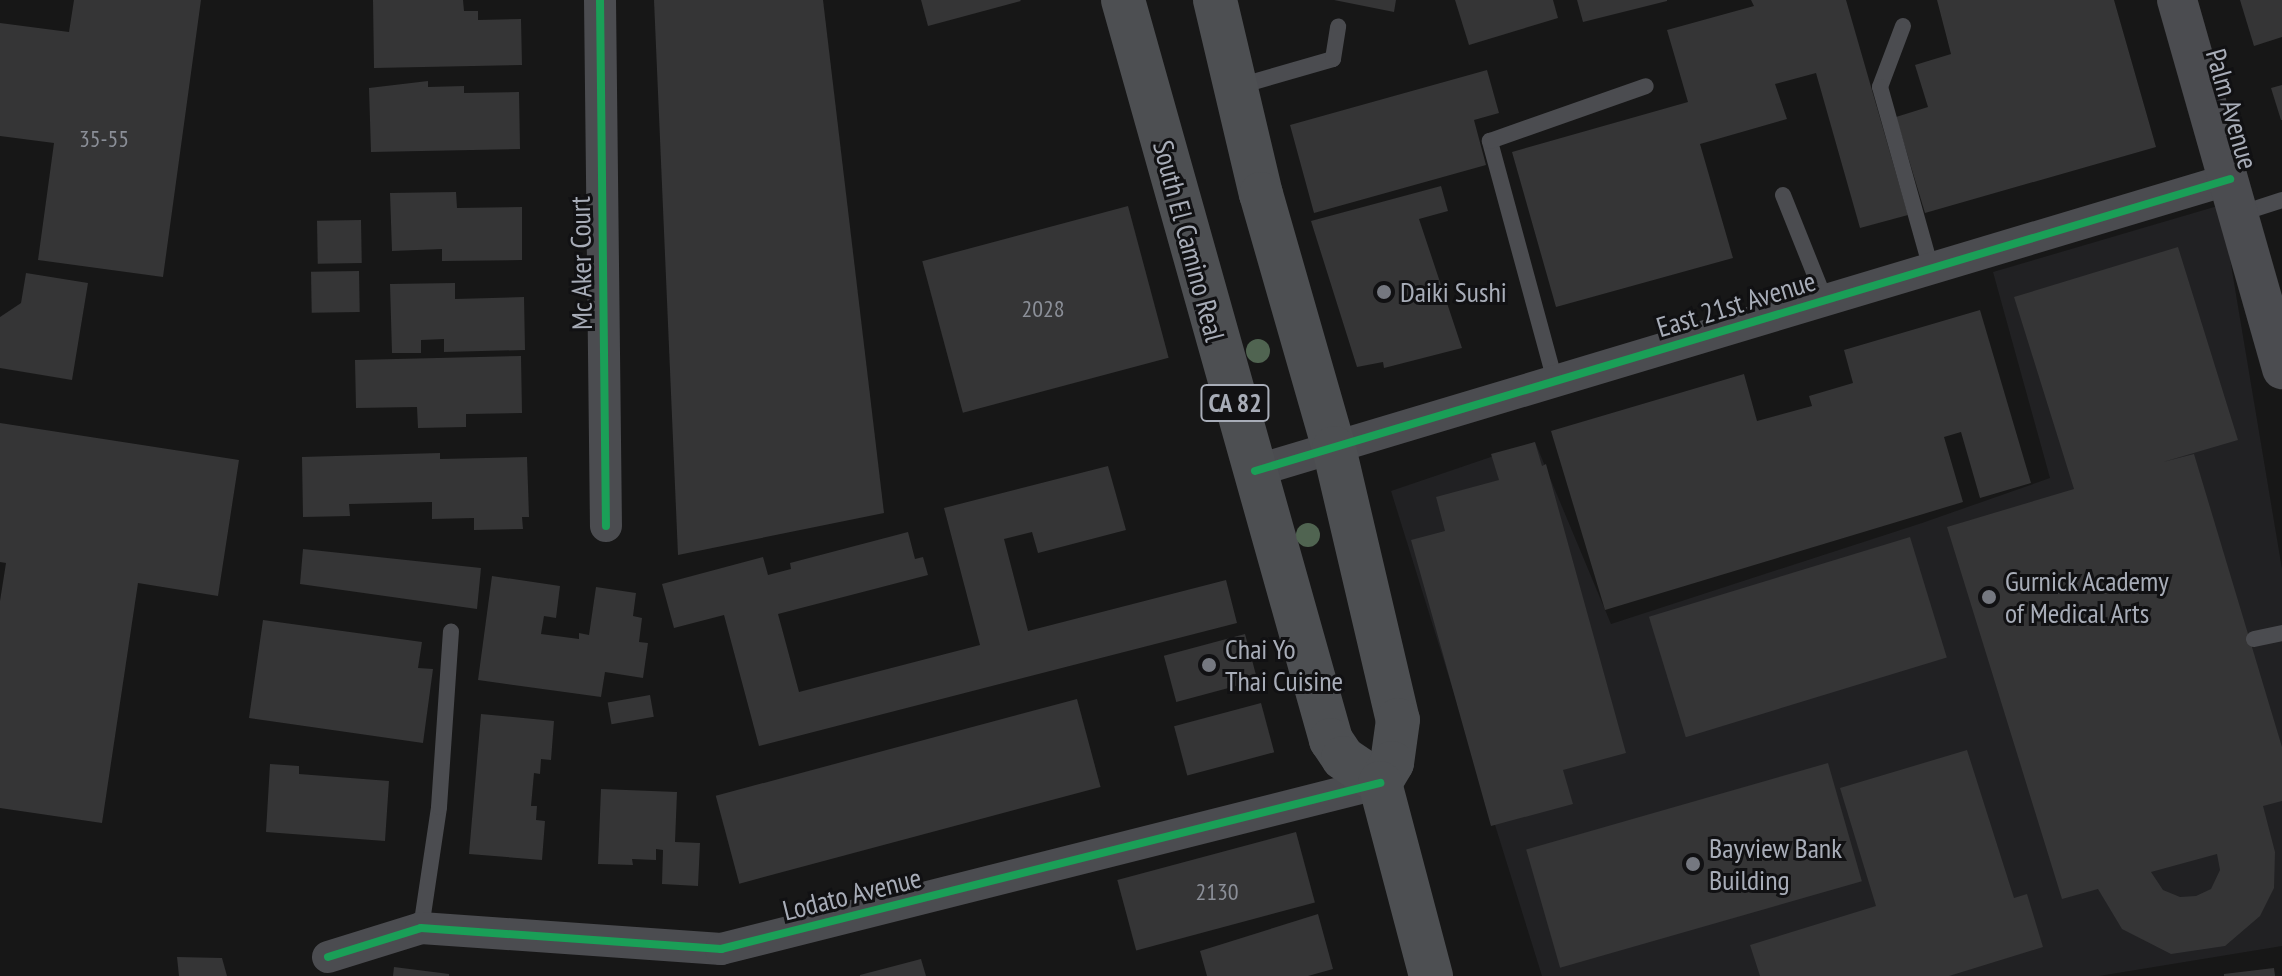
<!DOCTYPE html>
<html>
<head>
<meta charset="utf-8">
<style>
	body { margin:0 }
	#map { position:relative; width:2282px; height:976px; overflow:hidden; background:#171717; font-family:"PT Sans Narrow",sans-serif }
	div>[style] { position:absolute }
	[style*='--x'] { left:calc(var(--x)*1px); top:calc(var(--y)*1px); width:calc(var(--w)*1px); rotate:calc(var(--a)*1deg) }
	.built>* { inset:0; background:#212123 }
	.building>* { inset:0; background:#353536; transform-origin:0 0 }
	.service>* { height:16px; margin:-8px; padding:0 8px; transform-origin:8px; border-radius:8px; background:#4b4c50 }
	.minor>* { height:32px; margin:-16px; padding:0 16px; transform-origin:16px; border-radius:16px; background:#4b4c50 }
	.tertiary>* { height:40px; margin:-20px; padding:0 20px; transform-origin:20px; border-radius:20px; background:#4b4c50 }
	.primary>* { height:44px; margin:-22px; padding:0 22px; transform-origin:22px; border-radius:22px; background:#4d4f52 }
	.cycleway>* { height:8px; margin:-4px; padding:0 4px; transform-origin:4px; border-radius:4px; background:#1a9f57 }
	.trees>* { width:24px; height:24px; margin:-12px; border-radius:50%; background:#506451 }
	.dots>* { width:22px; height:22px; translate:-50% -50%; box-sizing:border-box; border:4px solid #111113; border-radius:50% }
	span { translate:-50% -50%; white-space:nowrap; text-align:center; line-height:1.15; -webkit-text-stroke:6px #111113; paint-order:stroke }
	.number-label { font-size:24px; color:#8b8f98 }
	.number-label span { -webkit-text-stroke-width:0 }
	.shield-label span { padding:2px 6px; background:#111113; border:2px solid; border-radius:6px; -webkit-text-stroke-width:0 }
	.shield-label { font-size:26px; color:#a8adb8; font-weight:700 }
	.street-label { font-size:28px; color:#a8adb8 }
	.poi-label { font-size:28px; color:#a8adb8 }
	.left { translate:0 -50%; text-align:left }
</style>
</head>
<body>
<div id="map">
	<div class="built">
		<i style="clip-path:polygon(2221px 205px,2282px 569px,2282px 946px,2099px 976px,1542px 976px,1391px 491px,1535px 442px,1611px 624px,1922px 523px,2050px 478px,1993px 272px)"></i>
	</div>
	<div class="building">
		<i style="clip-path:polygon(74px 0,201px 0,163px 277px,38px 260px,54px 143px,0 136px,0 23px,69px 32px)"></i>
		<i style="clip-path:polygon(373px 0,463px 0,464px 11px,478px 11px,478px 20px,521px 19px,522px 65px,374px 68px)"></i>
		<i style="clip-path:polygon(654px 0,823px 0,884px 513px,678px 555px)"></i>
		<i style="clip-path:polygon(921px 0,1020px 0,1021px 1px,928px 26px)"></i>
		<i style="clip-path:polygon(1334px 0,1396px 0,1394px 12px)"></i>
		<i style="clip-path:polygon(1455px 0,1553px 0,1558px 18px,1469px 45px)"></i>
		<i style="clip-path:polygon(1577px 0,1667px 0,1667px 1px,1583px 22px)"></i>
		<i style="clip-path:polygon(1751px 0,1846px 0,1908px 215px,1860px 228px,1816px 73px,1775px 84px,1787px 119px,1700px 144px,1733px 258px,1556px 307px,1512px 152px,1688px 102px,1667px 30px,1754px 6px)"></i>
		<i style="clip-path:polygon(1937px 0,2114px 0,2156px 147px,1925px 213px,1896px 117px,1928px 107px,1915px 65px,1951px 54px)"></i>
		<i style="clip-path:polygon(2240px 0,2282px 0,2282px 37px,2254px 46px)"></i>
		<i style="clip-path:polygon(1487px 70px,1499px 113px,1474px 120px,1486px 165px,1314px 213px,1290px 125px)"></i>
		<i style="clip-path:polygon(428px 81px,428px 87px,464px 86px,464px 93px,519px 92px,520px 149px,371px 152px,369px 88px)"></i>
		<i style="clip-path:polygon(2282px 85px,2282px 120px,2281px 120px,2271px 88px)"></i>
		<i style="clip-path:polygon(1441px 186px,1448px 211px,1419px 219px,1462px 348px,1384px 368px,1383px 362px,1357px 367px,1311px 221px)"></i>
		<i style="clip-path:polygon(456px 192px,457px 208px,522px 207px,522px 260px,442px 261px,442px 249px,392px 251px,390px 193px)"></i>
		<i style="left:1128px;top:206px;width:157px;height:213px;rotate:75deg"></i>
		<i style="left:361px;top:220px;width:43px;height:44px;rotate:89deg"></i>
		<i style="clip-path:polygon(evenodd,2178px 247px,2238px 440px,2163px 462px,2194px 454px,2282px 747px,2282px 801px,2263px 806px,2275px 852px,2274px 888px,2260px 916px,2225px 946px,2171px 954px,2122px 929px,2098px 889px,2062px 899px,1947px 527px,2074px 489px,2014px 297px,2178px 247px,2217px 854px,2220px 870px,2211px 889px,2196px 896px,2180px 897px,2163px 890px,2151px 872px,2217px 854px)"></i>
		<i style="left:359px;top:271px;width:41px;height:48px;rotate:89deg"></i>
		<i style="clip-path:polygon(26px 273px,88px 283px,72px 380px,0 368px,0 317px,21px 303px)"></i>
		<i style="clip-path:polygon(455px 283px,455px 299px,524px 297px,525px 350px,444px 352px,444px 339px,421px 340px,421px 353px,392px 353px,390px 284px)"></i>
		<i style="clip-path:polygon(1980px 310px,2031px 483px,1980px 498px,1961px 432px,1944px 437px,1963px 502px,1605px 610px,1551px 431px,1744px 374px,1757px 421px,1812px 406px,1809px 396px,1853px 383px,1844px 350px)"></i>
		<i style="clip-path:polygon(521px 356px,522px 413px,466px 414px,466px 427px,418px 428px,417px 407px,356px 408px,355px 360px)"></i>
		<i style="clip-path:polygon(0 423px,239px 460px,218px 596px,138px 583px,102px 823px,0 808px,0 601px,6px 563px,0 562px)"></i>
		<i style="clip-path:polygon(1535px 442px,1542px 466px,1546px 464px,1626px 753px,1563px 770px,1573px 804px,1491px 826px,1411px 540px,1445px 531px,1436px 497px,1499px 480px,1491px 454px)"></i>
		<i style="clip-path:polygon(440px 453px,440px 459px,527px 457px,529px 517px,522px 517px,523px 529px,474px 530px,474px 518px,432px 519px,432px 502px,349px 504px,350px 516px,303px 517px,302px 457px)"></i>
		<i style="clip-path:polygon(1108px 466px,1126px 530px,1038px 553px,1032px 532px,1004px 539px,1028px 631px,1226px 580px,1237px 623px,759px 746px,724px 615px,674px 628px,662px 584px,763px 557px,768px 575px,791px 569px,790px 563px,908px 532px,915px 559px,923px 557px,928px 575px,778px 614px,799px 692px,980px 645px,944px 508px)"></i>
		<i style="left:1910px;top:537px;width:126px;height:273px;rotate:73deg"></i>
		<i style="clip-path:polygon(303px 549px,481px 568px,477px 609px,300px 584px)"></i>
		<i style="clip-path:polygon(492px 576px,560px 586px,556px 618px,544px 616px,541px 634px,579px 639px,579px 633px,589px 635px,596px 587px,636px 593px,633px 616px,642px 618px,639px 642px,648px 643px,643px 678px,605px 672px,601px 697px,478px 680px)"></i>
		<i style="clip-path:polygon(263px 620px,422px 642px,418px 668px,433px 669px,423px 743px,249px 718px)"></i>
		<i style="left:1245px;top:634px;width:48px;height:84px;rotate:75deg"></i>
		<i style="left:650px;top:695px;width:22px;height:43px;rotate:80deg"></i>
		<i style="left:1077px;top:699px;width:91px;height:374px;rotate:75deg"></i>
		<i style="left:1261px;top:703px;width:51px;height:90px;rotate:75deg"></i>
		<i style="clip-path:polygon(481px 714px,554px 721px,551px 760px,541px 759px,540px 774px,534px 773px,531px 806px,537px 806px,536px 820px,545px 821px,542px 860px,469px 854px)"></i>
		<i style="clip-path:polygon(1967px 750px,2014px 898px,2027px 894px,2043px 947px,1949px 976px,1760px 976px,1750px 945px,1876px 906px,1840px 788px)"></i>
		<i style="left:1828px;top:763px;width:123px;height:314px;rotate:74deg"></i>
		<i style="clip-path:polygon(270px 764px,299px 766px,299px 774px,389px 781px,385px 841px,266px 832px)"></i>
		<i style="clip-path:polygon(601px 789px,677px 792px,675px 842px,700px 843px,698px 886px,662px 884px,663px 850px,656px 849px,656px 860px,632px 859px,633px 865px,598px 864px)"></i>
		<i style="left:1296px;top:832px;width:73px;height:185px;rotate:75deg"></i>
		<i style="clip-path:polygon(1318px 914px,1333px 969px,1308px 976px,1207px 976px,1200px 951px)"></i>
		<i style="clip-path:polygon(177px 957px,222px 958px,227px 976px,179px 976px)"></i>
		<i style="clip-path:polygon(921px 959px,926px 976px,860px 976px,860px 975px)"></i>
		<i style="clip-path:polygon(394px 967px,449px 974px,449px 976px,393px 976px)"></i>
		<i style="clip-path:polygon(2274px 968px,2275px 976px,2224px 976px,2224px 974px)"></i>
	</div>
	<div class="service">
		<i style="--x:1903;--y:26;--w:65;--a:110.7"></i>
		<i style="--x:1880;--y:87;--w:189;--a:74.3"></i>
		<i style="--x:1236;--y:87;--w:101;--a:-16.1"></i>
		<i style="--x:1333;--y:59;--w:33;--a:-81"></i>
		<i style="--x:1783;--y:195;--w:113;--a:68.2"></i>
		<i style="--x:2239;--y:214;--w:45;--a:-18"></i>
		<i style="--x:1555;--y:381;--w:249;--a:-105.2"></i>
		<i style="--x:1490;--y:141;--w:165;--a:-19.4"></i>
		<i style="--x:2254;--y:639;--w:29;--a:-12"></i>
		<i style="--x:421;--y:928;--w:122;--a:-81.5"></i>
		<i style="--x:439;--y:807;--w:176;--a:-86.1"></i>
	</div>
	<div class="minor">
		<i style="--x:600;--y:0;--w:526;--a:89.35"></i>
		<i style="--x:1255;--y:471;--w:1018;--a:-16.67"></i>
		<i style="--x:328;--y:957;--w:97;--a:-17.3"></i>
		<i style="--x:421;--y:928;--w:301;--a:4"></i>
		<i style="--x:721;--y:949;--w:680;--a:-14.14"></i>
	</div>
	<div class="tertiary">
		<i style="--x:2177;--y:0;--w:384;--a:74.1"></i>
	</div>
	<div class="primary">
		<i style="--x:1123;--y:0;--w:769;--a:74.3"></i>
		<i style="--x:1331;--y:740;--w:22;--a:56"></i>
		<i style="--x:1343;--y:758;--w:45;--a:34"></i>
		<i style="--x:1215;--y:0;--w:199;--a:76.7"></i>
		<i style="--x:1261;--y:194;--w:264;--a:74"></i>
		<i style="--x:1334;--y:448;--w:279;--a:76.8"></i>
		<i style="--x:1398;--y:720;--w:43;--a:97.9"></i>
		<i style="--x:1392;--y:763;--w:23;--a:121"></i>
		<i style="--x:1380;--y:783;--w:200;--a:75.2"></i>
	</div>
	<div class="cycleway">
		<i style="--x:600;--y:0;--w:526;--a:89.35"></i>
		<i style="--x:1255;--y:471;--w:1018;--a:-16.67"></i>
		<i style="--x:328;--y:957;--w:97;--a:-17.3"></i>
		<i style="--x:421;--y:928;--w:301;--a:4"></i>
		<i style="--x:721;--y:949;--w:680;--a:-14.14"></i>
	</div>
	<div class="trees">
		<i style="left:1258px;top:351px"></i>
		<i style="left:1308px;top:535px"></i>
	</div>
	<div class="dots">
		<i style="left:1384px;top:292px;background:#757880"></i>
		<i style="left:1989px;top:597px;background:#757880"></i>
		<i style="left:1209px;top:665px;background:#757880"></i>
		<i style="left:1693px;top:864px;background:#757880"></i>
	</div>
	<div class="number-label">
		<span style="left:104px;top:139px">35-55</span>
		<span style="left:1043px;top:309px">2028</span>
		<span style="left:1217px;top:892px">2130</span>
	</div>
	<div class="shield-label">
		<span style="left:1235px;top:403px">CA 82</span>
	</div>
	<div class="street-label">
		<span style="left:2232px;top:109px;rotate:74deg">Palm Avenue</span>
		<span style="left:1189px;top:241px;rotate:75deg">South El Camino Real</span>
		<span style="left:581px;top:263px;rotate:-91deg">Mc Aker Court</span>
		<span style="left:1736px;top:304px;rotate:-17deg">East 21st Avenue</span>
		<span style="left:852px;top:894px;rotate:-14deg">Lodato Avenue</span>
	</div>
	<div class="poi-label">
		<span class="left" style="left:1400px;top:292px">Daiki Sushi</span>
		<span class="left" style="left:2005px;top:597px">Gurnick Academy<br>of Medical Arts</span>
		<span class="left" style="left:1225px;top:665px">Chai Yo<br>Thai Cuisine</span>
		<span class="left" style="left:1709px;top:864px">Bayview Bank<br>Building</span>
	</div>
</div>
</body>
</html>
